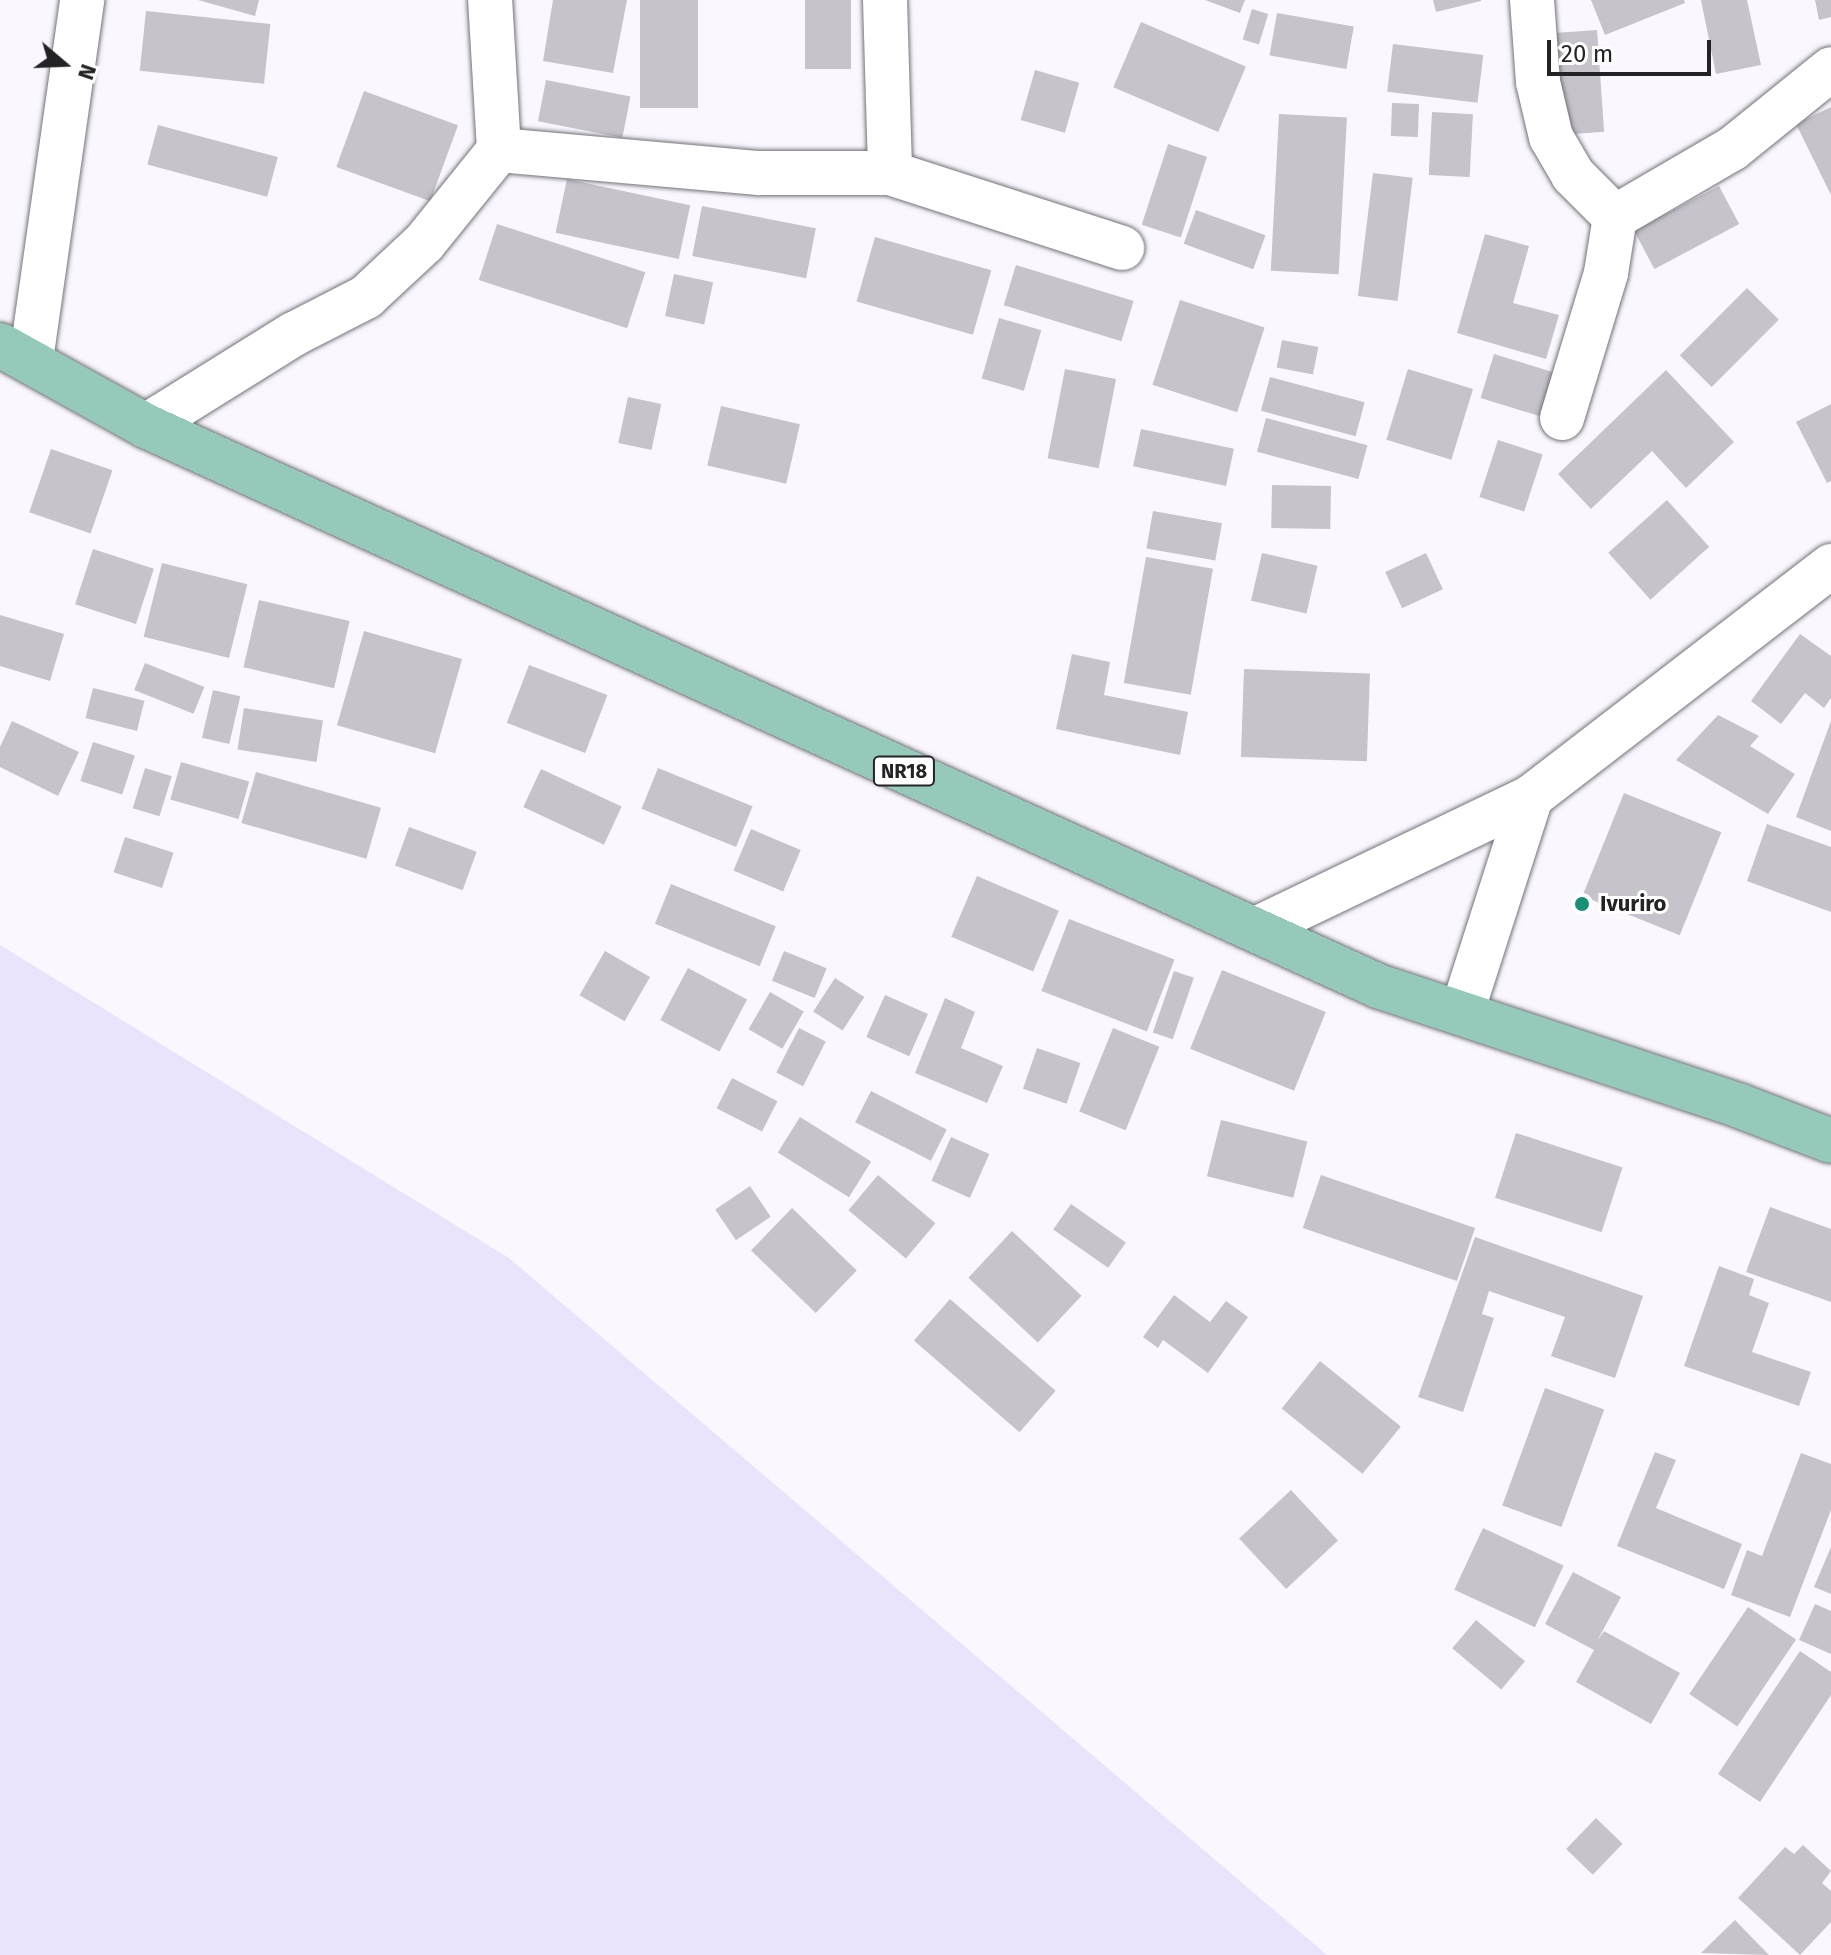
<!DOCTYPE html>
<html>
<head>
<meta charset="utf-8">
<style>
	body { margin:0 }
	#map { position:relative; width:1831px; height:1955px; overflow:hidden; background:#faf8fe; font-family:"Fira Sans",sans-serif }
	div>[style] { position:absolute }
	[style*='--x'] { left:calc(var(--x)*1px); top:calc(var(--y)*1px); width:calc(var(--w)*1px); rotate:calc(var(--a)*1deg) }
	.green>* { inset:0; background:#ebe3fb }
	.building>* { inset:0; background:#c6c3cb; transform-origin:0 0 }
	.roads { filter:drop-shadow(0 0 2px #747279) drop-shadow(0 0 2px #747279) }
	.minor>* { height:44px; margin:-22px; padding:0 22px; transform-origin:22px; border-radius:22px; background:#fff }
	.primary>* { height:44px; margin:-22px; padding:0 22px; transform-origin:22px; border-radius:22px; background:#95cabb }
	.dots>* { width:22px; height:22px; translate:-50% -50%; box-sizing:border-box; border:4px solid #fff; border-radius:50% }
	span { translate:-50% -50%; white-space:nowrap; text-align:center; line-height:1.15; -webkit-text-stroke:6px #fff; paint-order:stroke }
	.shield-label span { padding:2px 6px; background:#fff; border:2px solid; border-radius:6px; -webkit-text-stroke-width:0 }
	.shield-label { font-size:20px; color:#232225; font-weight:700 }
	.poi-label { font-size:22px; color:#232225; font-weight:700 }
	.left { translate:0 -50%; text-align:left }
	.north { position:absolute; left:24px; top:24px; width:80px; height:80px; -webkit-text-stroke:6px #fff; paint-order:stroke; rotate:109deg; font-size:22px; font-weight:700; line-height:32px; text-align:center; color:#232225 }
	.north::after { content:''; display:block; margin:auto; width:28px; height:36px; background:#232225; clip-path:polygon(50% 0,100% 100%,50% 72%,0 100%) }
	.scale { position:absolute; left:1547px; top:40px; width:164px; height:36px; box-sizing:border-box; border:4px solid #232225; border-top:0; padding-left:10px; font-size:24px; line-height:28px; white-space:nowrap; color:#232225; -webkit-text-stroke:6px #fff; paint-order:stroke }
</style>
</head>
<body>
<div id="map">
	<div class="green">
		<i style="clip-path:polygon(0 945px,509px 1258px,1327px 1955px,0 1955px)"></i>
	</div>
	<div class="building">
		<i style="clip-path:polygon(198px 0,259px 0,255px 16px)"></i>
		<i style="clip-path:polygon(553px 0,627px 0,613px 73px,543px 61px)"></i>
		<i style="left:640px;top:0;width:58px;height:108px"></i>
		<i style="left:805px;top:0;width:46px;height:69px"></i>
		<i style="clip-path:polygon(1205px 0,1245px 0,1240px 13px)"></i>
		<i style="clip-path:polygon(1433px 0,1481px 0,1481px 1px,1436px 12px)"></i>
		<i style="clip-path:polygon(1591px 0,1684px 0,1685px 3px,1605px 35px)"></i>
		<i style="clip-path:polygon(1701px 0,1747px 0,1761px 65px,1716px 74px)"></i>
		<i style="clip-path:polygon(1815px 0,1831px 0,1831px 17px,1819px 20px)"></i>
		<i style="left:1252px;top:9px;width:17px;height:32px;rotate:17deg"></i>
		<i style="left:146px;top:11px;width:125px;height:60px;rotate:6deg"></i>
		<i style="left:1277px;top:13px;width:78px;height:43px;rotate:10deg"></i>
		<i style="left:1141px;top:22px;width:114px;height:71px;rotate:23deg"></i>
		<i style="left:1597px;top:30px;width:102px;height:46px;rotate:86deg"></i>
		<i style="left:1393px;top:44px;width:91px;height:48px;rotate:7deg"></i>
		<i style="left:1035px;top:70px;width:46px;height:52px;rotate:16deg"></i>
		<i style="left:546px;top:80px;width:86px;height:42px;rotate:11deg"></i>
		<i style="left:364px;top:91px;width:100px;height:81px;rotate:20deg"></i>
		<i style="left:1392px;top:103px;width:27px;height:33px;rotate:2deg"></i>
		<i style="clip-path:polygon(1831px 107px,1831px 195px,1796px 124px)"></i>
		<i style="left:1432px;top:112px;width:41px;height:63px;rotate:3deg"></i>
		<i style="left:1279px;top:114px;width:68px;height:157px;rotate:3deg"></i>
		<i style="left:158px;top:125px;width:124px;height:41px;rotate:15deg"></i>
		<i style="left:1168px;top:144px;width:41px;height:85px;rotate:18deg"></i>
		<i style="left:1373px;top:173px;width:40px;height:124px;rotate:7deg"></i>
		<i style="left:567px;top:179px;width:126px;height:55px;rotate:12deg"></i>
		<i style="left:1719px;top:186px;width:43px;height:96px;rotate:62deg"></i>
		<i style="left:702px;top:206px;width:116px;height:51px;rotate:11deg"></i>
		<i style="left:1196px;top:210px;width:74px;height:36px;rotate:20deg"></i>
		<i style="left:497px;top:224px;width:156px;height:59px;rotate:18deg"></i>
		<i style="clip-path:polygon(1485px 234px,1529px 246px,1513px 303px,1559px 315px,1546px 359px,1457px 333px)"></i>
		<i style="left:875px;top:237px;width:121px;height:67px;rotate:16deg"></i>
		<i style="left:1016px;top:265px;width:123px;height:42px;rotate:17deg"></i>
		<i style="left:674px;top:274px;width:40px;height:43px;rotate:12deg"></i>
		<i style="left:1747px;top:288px;width:45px;height:95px;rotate:45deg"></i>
		<i style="left:1180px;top:300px;width:89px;height:89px;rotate:18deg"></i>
		<i style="left:999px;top:318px;width:44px;height:63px;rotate:16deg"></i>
		<i style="left:1282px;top:340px;width:37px;height:28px;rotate:11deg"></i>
		<i style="left:1494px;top:354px;width:63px;height:46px;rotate:17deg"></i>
		<i style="left:1065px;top:369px;width:52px;height:91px;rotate:11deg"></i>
		<i style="left:1408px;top:369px;width:68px;height:74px;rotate:17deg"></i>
		<i style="clip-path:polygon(1666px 370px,1734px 442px,1686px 488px,1652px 451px,1591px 509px,1558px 474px)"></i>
		<i style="left:1270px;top:377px;width:98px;height:35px;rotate:15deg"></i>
		<i style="left:628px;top:397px;width:34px;height:47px;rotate:12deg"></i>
		<i style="clip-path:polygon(1831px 404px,1831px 481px,1827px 483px,1796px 422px)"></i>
		<i style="left:721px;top:406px;width:81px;height:61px;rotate:13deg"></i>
		<i style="left:1266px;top:418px;width:105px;height:35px;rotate:15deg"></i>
		<i style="left:1141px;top:429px;width:95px;height:38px;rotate:12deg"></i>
		<i style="left:1498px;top:440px;width:47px;height:60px;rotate:18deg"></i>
		<i style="left:51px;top:449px;width:65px;height:67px;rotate:19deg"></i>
		<i style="left:1272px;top:485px;width:59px;height:43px;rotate:1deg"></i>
		<i style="left:1667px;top:500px;width:63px;height:79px;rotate:48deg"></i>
		<i style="left:1153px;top:511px;width:70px;height:38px;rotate:10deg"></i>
		<i style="left:93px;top:549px;width:64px;height:58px;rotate:18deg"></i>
		<i style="left:1262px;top:553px;width:57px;height:49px;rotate:13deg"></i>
		<i style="left:1426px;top:553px;width:40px;height:45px;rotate:65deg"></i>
		<i style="left:1146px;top:557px;width:68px;height:128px;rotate:10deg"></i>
		<i style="left:162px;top:563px;width:88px;height:76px;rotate:14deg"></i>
		<i style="left:259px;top:600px;width:93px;height:69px;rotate:13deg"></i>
		<i style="clip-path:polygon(0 615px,64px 634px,50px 681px,0 666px)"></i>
		<i style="left:364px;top:631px;width:102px;height:98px;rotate:16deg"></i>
		<i style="clip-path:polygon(1800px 634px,1831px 656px,1831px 698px,1824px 708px,1805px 693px,1781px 724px,1751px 701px)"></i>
		<i style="clip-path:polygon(1072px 654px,1110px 662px,1104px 695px,1188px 712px,1180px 755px,1056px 729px)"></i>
		<i style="left:145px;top:663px;width:64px;height:29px;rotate:22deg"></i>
		<i style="left:529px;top:665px;width:84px;height:62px;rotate:21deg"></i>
		<i style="left:1244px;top:669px;width:126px;height:88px;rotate:2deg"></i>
		<i style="left:93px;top:688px;width:53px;height:31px;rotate:14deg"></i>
		<i style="left:213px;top:690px;width:28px;height:49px;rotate:13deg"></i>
		<i style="left:244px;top:708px;width:80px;height:42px;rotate:9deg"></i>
		<i style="clip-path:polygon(1718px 715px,1759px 736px,1750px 746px,1795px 774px,1768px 814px,1676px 760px)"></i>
		<i style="clip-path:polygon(12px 721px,79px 752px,58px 796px,0 767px,0 747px)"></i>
		<i style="clip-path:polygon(1831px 721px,1831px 831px,1796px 817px)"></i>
		<i style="left:93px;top:742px;width:44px;height:41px;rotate:18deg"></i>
		<i style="left:181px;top:762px;width:71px;height:39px;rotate:16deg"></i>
		<i style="left:145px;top:768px;width:28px;height:42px;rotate:17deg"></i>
		<i style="left:658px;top:768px;width:102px;height:44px;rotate:22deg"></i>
		<i style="left:541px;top:769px;width:89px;height:42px;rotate:25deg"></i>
		<i style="left:256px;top:772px;width:130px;height:53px;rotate:16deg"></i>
		<i style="left:1624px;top:793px;width:105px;height:111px;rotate:22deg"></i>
		<i style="clip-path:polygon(1767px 824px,1831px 847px,1831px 912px,1747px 881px)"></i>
		<i style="left:409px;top:827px;width:72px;height:41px;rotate:20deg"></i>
		<i style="left:751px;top:829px;width:54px;height:45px;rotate:23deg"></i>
		<i style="left:125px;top:837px;width:51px;height:37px;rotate:18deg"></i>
		<i style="left:977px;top:876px;width:89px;height:66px;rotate:23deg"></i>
		<i style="left:671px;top:884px;width:113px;height:43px;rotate:22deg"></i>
		<i style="left:1069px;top:919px;width:113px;height:77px;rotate:21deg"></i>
		<i style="left:605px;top:951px;width:52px;height:51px;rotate:30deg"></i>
		<i style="left:784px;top:951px;width:46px;height:32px;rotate:22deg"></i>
		<i style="left:688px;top:968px;width:67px;height:59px;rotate:28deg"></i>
		<i style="left:1222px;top:970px;width:112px;height:85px;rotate:22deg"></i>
		<i style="left:1174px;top:971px;width:21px;height:65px;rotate:19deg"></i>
		<i style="left:835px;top:978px;width:35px;height:40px;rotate:33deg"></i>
		<i style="left:770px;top:992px;width:39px;height:43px;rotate:30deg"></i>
		<i style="left:885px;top:995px;width:47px;height:46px;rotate:24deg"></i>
		<i style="clip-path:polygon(945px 998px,975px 1012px,961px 1048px,1003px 1066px,987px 1103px,915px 1073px)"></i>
		<i style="left:799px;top:1028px;width:30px;height:50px;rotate:27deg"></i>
		<i style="left:1113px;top:1028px;width:50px;height:90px;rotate:22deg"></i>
		<i style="left:1037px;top:1048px;width:46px;height:43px;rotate:19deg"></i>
		<i style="left:732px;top:1078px;width:51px;height:34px;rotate:27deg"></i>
		<i style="left:871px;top:1091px;width:85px;height:35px;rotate:27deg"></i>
		<i style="left:800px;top:1117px;width:84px;height:42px;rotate:32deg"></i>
		<i style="left:1221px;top:1120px;width:89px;height:58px;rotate:14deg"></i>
		<i style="left:1516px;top:1133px;width:112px;height:68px;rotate:18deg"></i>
		<i style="left:951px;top:1137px;width:42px;height:48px;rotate:24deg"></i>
		<i style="left:878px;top:1175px;width:75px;height:46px;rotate:40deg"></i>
		<i style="left:1321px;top:1175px;width:163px;height:56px;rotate:19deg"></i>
		<i style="left:750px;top:1186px;width:37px;height:42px;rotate:56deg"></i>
		<i style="left:1071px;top:1204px;width:67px;height:31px;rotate:35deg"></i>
		<i style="clip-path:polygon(1770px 1207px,1831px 1229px,1831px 1302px,1746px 1272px)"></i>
		<i style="left:792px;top:1208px;width:90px;height:59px;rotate:44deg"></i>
		<i style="left:1012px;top:1231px;width:95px;height:64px;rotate:43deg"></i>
		<i style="clip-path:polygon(1475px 1237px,1643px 1296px,1615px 1378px,1551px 1356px,1565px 1317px,1489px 1291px,1482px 1314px,1494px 1318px,1463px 1412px,1418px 1397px)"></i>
		<i style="clip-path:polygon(1719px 1266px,1754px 1279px,1749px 1295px,1769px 1303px,1752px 1352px,1811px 1372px,1799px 1406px,1684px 1366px)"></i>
		<i style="clip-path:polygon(1174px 1295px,1210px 1322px,1226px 1301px,1248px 1317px,1208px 1373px,1163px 1340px,1158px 1348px,1143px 1337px)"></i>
		<i style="left:950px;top:1299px;width:140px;height:55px;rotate:41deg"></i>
		<i style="left:1320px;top:1361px;width:104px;height:61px;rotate:39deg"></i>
		<i style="left:1545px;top:1388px;width:63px;height:125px;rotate:20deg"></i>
		<i style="clip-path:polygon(1655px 1452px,1676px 1460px,1656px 1508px,1742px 1544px,1724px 1589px,1617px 1546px)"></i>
		<i style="clip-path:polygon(1801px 1453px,1831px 1464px,1831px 1510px,1790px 1617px,1731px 1595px,1747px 1550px,1762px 1556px)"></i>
		<i style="left:1291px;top:1490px;width:69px;height:71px;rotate:47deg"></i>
		<i style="left:1483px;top:1528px;width:89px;height:68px;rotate:25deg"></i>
		<i style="clip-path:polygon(1831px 1547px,1831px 1594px,1814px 1587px)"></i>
		<i style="clip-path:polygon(1573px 1572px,1621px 1597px,1597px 1641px,1604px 1631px,1680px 1673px,1651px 1724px,1576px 1682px,1594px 1650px,1545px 1624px)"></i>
		<i style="clip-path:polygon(1815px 1604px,1831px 1611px,1831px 1654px,1799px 1640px)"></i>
		<i style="left:1748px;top:1607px;width:58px;height:105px;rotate:34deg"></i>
		<i style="left:1476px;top:1620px;width:64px;height:37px;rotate:40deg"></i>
		<i style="clip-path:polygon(1800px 1651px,1831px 1672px,1831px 1695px,1760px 1802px,1718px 1774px)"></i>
		<i style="left:1596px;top:1818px;width:37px;height:43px;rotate:44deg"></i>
		<i style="clip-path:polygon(1803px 1845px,1831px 1871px,1822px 1883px,1831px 1891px,1831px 1922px,1800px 1955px,1738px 1898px,1785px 1847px,1794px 1854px)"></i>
		<i style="clip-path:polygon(1735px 1920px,1769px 1955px,1701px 1953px)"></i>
	</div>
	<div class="roads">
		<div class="minor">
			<i style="--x:885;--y:0;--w:173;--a:88.3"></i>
			<i style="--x:1532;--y:0;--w:82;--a:85.8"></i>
			<i style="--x:1538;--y:82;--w:57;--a:76.7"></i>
			<i style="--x:1551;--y:137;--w:44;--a:59.9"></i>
			<i style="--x:1573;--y:175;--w:59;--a:45"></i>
			<i style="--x:499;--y:150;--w:261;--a:5.1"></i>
			<i style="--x:759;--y:173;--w:131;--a:0"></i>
			<i style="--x:890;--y:173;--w:244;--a:17.9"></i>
			<i style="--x:1615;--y:217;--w:135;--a:-30.2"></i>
			<i style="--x:1732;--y:149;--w:127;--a:-38.9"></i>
			<i style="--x:31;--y:360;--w:364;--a:-81.9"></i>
			<i style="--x:1562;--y:418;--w:152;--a:-73.1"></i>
			<i style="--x:1606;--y:273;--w:57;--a:-80.9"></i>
			<i style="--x:146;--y:426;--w:174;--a:-31.9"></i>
			<i style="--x:294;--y:334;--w:81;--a:-27.2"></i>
			<i style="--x:366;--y:297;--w:79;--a:-43"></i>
			<i style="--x:424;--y:243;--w:119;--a:-51.1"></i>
			<i style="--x:499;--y:150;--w:150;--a:-93.4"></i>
			<i style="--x:1256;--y:929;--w:305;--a:-25.6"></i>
			<i style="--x:1531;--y:797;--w:379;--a:-37.6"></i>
			<i style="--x:1462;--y:1012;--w:226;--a:-72.2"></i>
		</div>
		<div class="primary">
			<i style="--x:0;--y:345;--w:167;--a:29"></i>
			<i style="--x:146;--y:426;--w:1353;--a:24.44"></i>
			<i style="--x:1378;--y:986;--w:381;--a:18.3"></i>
			<i style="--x:1740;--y:1106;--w:97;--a:21"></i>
		</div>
	</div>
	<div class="dots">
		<i style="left:1582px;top:904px;background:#179075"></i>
	</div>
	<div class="shield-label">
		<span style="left:904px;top:771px">NR18</span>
	</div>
	<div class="poi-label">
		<span class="left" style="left:1600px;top:904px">Ivuriro</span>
	</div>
	<div class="north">N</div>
	<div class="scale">20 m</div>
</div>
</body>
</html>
